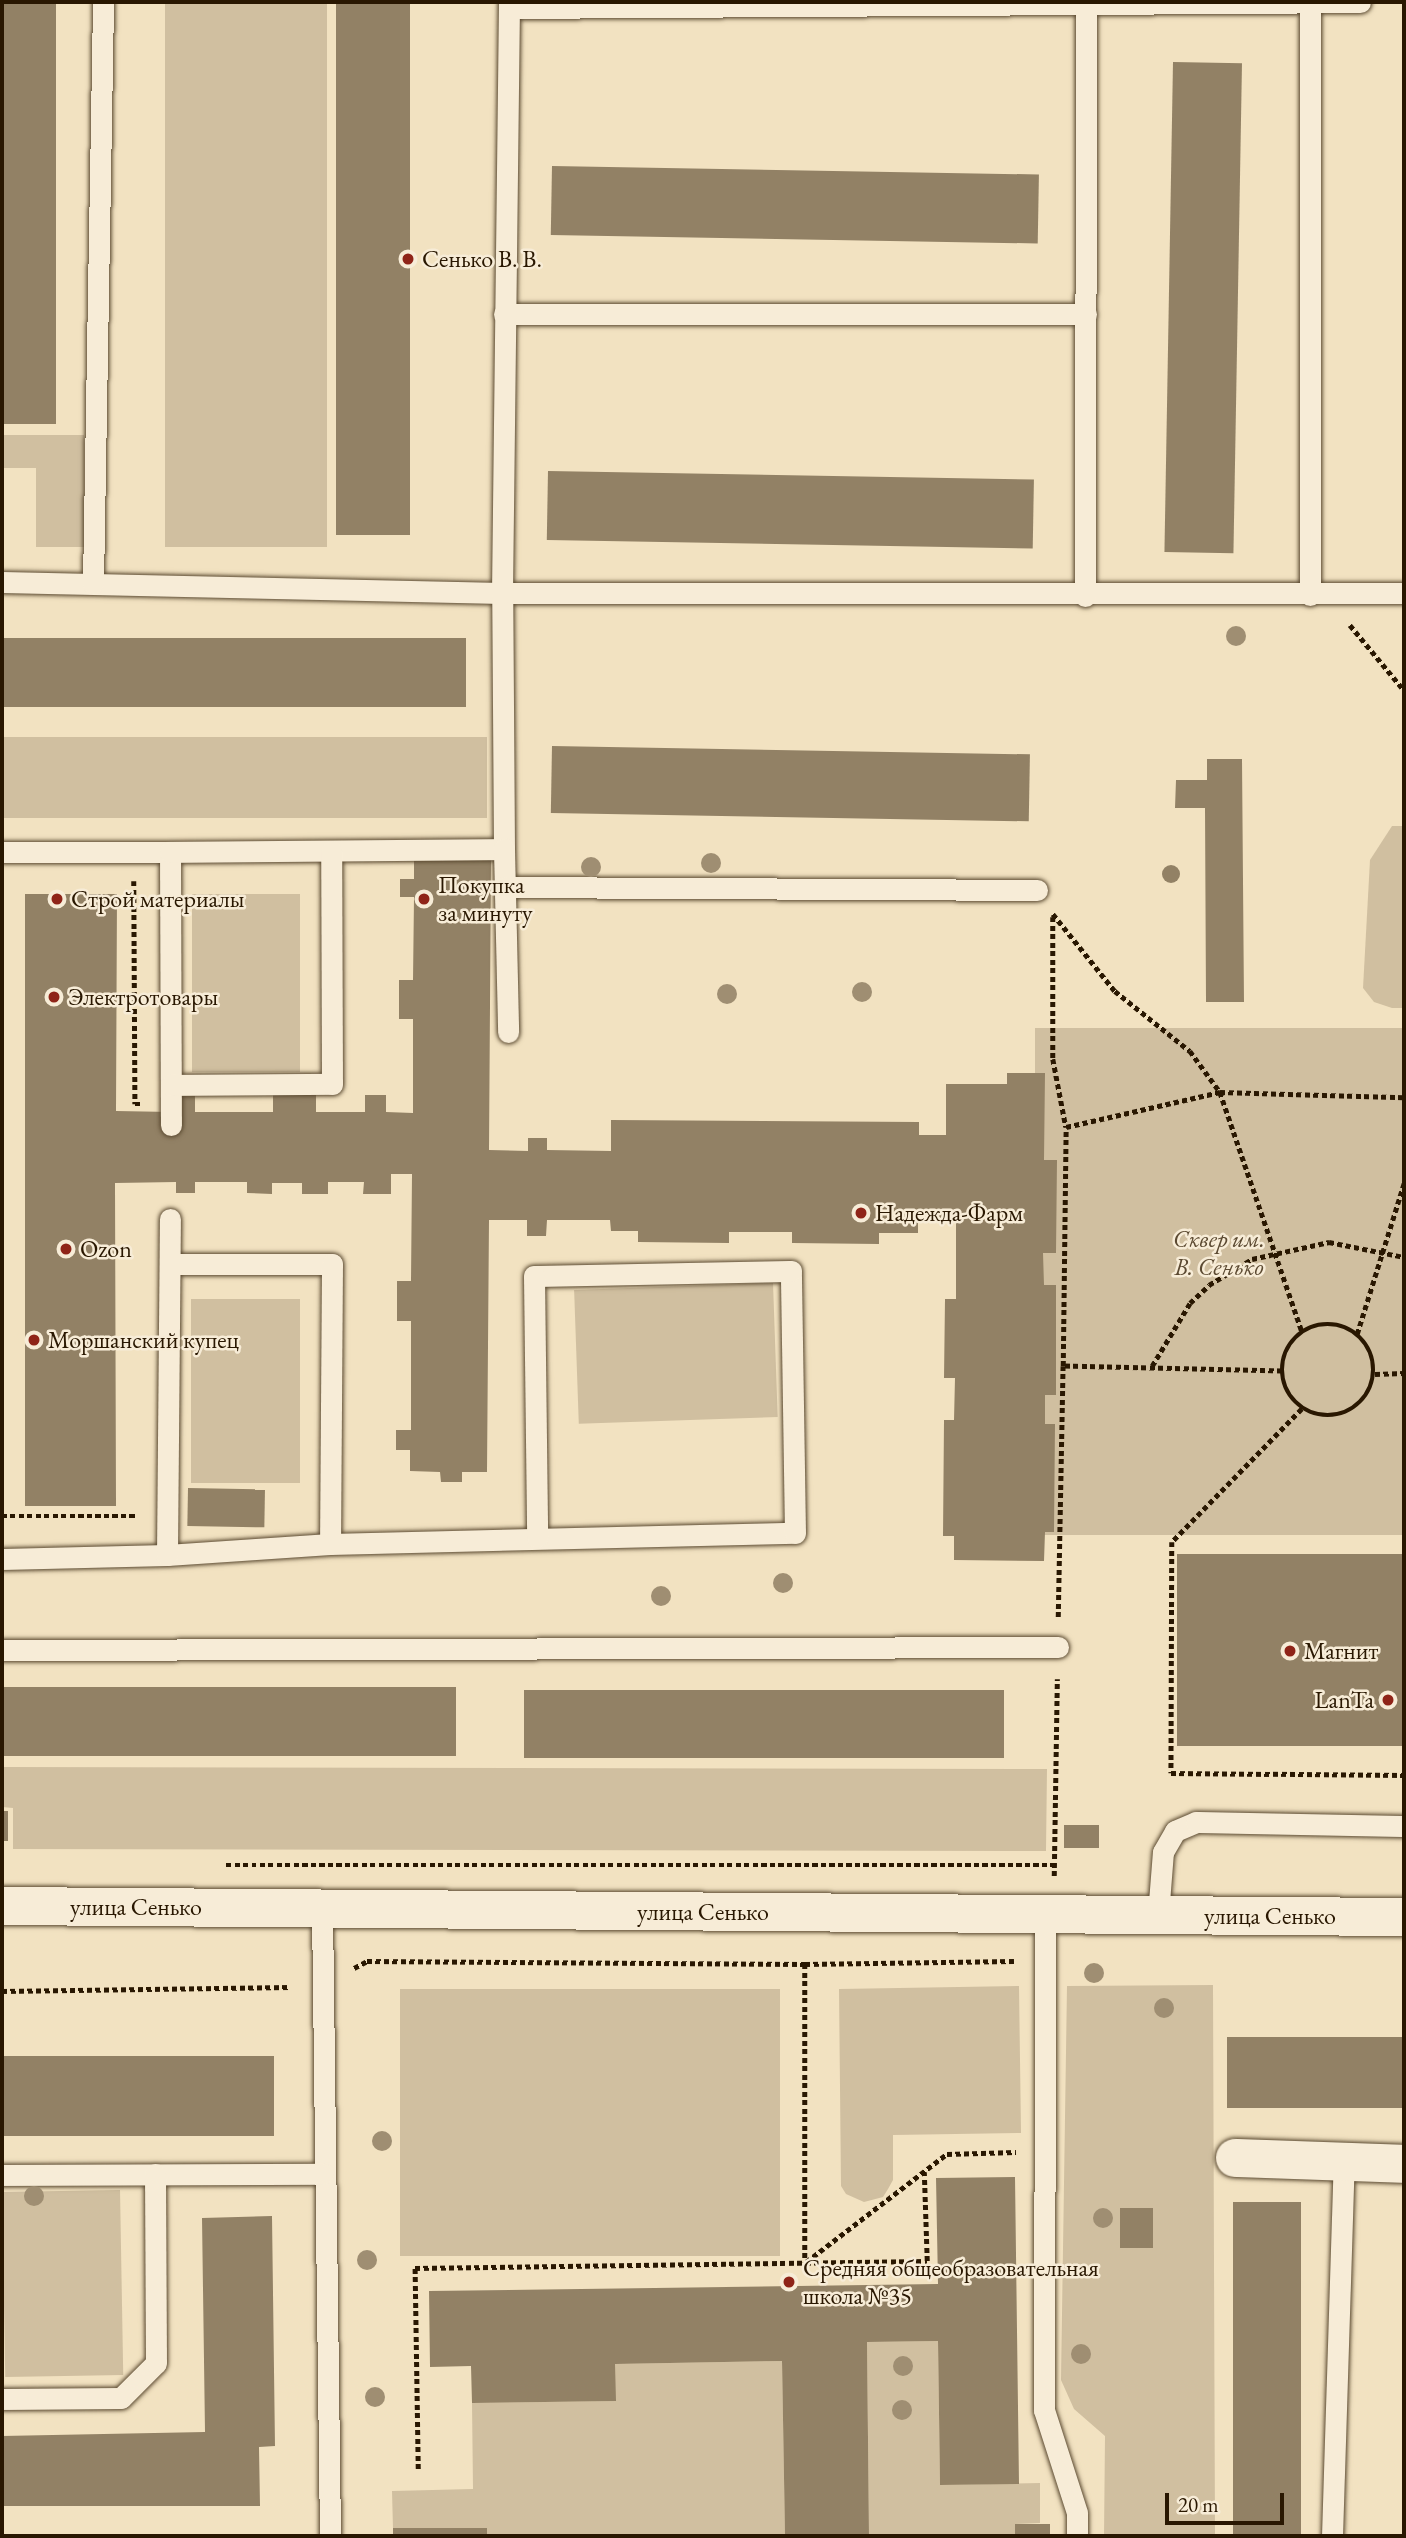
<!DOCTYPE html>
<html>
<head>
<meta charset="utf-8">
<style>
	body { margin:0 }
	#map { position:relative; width:1406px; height:2538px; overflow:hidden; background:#f2e2c1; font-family:"EB Garamond",serif }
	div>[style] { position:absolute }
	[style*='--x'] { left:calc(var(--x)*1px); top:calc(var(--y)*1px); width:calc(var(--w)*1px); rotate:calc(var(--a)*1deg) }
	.green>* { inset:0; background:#d0bfa0; transform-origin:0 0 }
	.building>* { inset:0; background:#928165; transform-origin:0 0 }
	.round { border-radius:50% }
	.path>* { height:4.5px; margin-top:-2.25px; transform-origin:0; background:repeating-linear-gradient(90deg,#291701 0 5px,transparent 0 8.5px) }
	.path>.ring { margin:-2.25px; padding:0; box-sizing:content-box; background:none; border:4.5px solid #291701; border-radius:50% }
	.roads { filter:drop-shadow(0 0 2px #5b4a31) drop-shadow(0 0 2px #5b4a31) }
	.lane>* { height:21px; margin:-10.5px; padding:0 10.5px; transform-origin:10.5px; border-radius:10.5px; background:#f7ecd7 }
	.street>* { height:38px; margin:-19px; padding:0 19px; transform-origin:19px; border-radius:19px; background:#f7ecd7 }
	.secondary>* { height:38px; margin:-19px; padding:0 19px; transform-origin:19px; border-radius:19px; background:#f7ecd7 }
	.trees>* { width:20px; height:20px; margin:-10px; border-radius:50%; background:#9f8e72 }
	.dots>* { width:19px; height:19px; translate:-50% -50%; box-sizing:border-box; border:4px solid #f7ecd7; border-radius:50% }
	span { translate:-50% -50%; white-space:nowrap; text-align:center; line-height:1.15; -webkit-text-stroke:5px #f7ecd7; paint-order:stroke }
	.poi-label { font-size:24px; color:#291701 }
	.left { translate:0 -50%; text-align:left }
	.right { translate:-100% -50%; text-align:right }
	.park-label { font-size:24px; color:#5b4931; font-style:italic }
	.street-label { font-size:24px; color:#291701 }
	.frame { position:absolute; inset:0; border:4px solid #291701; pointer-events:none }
	.scale { position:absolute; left:1165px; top:2493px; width:119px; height:32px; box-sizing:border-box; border:4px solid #291701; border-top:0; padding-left:9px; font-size:21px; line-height:24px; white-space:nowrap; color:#291701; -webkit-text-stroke:5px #f7ecd7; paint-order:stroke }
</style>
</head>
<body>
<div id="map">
	<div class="green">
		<i style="left:165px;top:2px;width:162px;height:545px"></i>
		<i style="clip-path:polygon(2px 435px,84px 435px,84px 547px,36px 547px,36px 468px,2px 468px)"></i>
		<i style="left:2px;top:737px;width:485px;height:81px"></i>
		<i style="clip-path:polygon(1392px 826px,1404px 826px,1404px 1008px,1392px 1008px,1374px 1002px,1363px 988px,1370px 860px)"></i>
		<i style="left:192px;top:894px;width:108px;height:178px"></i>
		<i style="left:1035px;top:1028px;width:369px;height:507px"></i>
		<i style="left:773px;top:1283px;width:134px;height:199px;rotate:88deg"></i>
		<i style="left:191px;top:1299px;width:109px;height:184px"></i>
		<i style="clip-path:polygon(2px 1767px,1047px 1769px,1046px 1851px,13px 1849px,13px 1808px,2px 1807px)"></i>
		<i style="clip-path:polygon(evenodd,1213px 1985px,1215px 2536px,1104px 2536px,1105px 2436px,1074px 2409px,1061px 2380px,1067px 1986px,1213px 1985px,1120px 2208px,1153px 2208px,1153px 2247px,1121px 2248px,1120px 2208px)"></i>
		<i style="clip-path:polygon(1019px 1986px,1021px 2133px,893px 2135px,893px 2180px,888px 2189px,883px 2197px,864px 2202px,846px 2194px,841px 2186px,839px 1989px)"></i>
		<i style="left:780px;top:1989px;width:267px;height:380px;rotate:90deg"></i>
		<i style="left:120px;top:2190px;width:185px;height:118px;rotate:89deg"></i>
		<i style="clip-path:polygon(938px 2341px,940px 2485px,1040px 2483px,1040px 2523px,1015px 2524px,1015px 2535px,869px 2536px,867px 2342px)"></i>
		<i style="clip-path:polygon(782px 2361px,785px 2536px,487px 2536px,486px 2528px,393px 2529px,392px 2491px,473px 2489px,472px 2403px,615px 2401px,615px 2364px)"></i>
	</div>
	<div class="building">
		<i style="left:2px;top:2px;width:54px;height:422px"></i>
		<i style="left:336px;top:2px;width:74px;height:533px"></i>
		<i style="left:1173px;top:62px;width:69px;height:490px;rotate:1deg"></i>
		<i style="left:552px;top:166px;width:487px;height:69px;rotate:1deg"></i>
		<i style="left:548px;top:471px;width:486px;height:69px;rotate:1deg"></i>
		<i style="left:2px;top:638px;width:464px;height:69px"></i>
		<i style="left:552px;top:746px;width:478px;height:67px;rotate:1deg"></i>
		<i style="clip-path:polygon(1207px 759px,1242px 759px,1244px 1002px,1206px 1002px,1205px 808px,1175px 808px,1176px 780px,1207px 780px)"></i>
		<i style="clip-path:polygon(414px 857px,491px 860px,489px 1150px,528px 1151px,528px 1138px,547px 1138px,547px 1150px,611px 1151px,611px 1120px,919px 1122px,919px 1135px,946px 1135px,946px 1084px,1007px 1084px,1007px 1073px,1045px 1073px,1044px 1160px,1057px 1160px,1056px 1253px,1043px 1253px,1044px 1285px,1056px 1285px,1056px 1395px,1045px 1395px,1045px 1424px,1055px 1424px,1054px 1532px,1045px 1532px,1044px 1561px,954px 1560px,954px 1536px,943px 1536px,944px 1420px,954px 1420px,955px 1378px,944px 1378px,945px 1299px,956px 1299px,956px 1219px,918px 1219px,918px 1233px,879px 1233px,879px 1244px,792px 1243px,792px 1232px,729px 1232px,729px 1243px,638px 1242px,638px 1231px,611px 1231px,610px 1220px,547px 1220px,546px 1236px,527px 1236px,527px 1220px,489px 1220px,487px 1472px,462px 1472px,462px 1482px,441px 1482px,440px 1472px,410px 1471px,410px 1450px,396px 1450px,396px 1430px,411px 1430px,411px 1321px,397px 1321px,397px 1281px,411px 1281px,412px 1174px,391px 1174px,391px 1194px,363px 1194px,364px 1182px,328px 1182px,328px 1194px,302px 1194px,302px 1183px,272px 1183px,272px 1194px,247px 1193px,247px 1182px,195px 1182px,195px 1193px,176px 1193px,176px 1182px,115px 1183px,116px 1506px,25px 1506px,25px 894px,117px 894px,116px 1111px,171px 1112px,171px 1094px,195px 1094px,195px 1112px,273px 1112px,273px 1095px,316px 1095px,316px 1112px,365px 1112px,365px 1095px,386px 1095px,386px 1112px,413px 1113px,413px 1019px,399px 1019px,399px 980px,413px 980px,414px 897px,400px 897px,400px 879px,414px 879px)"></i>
		<i class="round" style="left:1162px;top:865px;width:18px;height:18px"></i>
		<i style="left:188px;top:1488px;width:77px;height:38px;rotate:1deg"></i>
		<i style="left:1177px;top:1554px;width:227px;height:192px"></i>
		<i style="left:2px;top:1687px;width:454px;height:69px"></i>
		<i style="left:524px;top:1690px;width:480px;height:68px"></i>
		<i style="left:2px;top:1811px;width:6px;height:30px"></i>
		<i style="left:1064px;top:1825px;width:35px;height:23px"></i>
		<i style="left:1404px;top:2037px;width:71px;height:177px;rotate:90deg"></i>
		<i style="left:274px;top:2056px;width:80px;height:272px;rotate:90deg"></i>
		<i style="clip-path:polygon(1015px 2177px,1019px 2484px,940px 2485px,938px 2341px,867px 2342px,869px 2536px,785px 2536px,782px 2361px,615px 2364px,616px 2401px,472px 2403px,471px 2366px,430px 2367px,429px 2291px,938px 2284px,936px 2178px)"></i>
		<i style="left:1301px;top:2202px;width:334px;height:68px;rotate:90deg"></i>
		<i style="left:1120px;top:2208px;width:33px;height:40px"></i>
		<i style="clip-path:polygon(272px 2216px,275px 2446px,259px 2447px,260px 2506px,2px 2506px,2px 2436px,205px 2432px,202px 2218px)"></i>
		<i style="left:1015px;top:2524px;width:35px;height:12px"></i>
		<i style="left:487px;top:2528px;width:8px;height:94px;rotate:90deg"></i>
	</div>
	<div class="path">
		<i style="--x:1350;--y:625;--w:85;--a:50.3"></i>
		<i style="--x:134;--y:881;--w:223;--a:89.7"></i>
		<i style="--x:135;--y:1104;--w:6;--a:0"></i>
		<i style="--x:1053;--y:914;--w:99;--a:51.2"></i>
		<i style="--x:1115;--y:991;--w:96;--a:38.7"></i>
		<i style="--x:1190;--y:1051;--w:51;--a:53.8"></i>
		<i style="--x:1220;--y:1092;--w:254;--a:71.1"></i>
		<i style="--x:1053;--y:917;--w:142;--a:90"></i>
		<i style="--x:1053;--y:1059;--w:69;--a:79.2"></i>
		<i class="ring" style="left:1282px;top:1324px;width:87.5px;height:87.5px"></i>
		<i style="--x:1357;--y:1334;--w:158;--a:-72.7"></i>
		<i style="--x:1152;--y:1366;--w:74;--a:-58.9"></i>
		<i style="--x:1190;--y:1303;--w:26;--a:-43"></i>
		<i style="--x:1209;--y:1285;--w:50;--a:-31.2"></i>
		<i style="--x:1252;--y:1259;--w:79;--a:-12.4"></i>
		<i style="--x:1329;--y:1242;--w:76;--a:11.3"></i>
		<i style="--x:1282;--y:1371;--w:219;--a:-178.7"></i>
		<i style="--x:1063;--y:1366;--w:239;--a:-89.3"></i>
		<i style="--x:1066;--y:1127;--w:158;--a:-12.8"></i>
		<i style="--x:1220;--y:1092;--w:184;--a:1.6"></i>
		<i style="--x:1375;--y:1374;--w:29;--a:-2"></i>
		<i style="--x:1302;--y:1409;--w:186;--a:134.3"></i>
		<i style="--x:1172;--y:1542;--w:231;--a:90.2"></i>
		<i style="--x:1171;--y:1773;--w:233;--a:0.5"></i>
		<i style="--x:2;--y:1516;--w:135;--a:0"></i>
		<i style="--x:1058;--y:1617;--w:251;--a:-88.9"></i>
		<i style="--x:226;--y:1865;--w:828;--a:0"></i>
		<i style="--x:1054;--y:1876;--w:197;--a:-89.1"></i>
		<i style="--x:805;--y:1964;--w:209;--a:-0.8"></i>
		<i style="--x:354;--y:1968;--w:15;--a:-28"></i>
		<i style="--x:367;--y:1961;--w:438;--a:0.4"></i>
		<i style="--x:805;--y:1964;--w:298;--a:90"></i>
		<i style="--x:2;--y:1991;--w:289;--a:-0.8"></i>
		<i style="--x:806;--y:2262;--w:178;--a:-37.5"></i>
		<i style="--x:947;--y:2154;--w:69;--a:-1.7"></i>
		<i style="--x:418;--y:2469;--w:201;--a:-90.9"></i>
		<i style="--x:415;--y:2268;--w:512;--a:-0.78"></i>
		<i style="--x:927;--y:2261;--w:89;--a:-91.9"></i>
	</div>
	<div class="roads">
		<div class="lane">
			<i style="--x:1310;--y:3;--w:592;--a:90"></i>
			<i style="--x:509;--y:8;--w:851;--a:-0.4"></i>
			<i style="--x:504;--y:314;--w:582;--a:0"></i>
			<i style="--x:2;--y:582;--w:500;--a:1.26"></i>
			<i style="--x:502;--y:593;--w:902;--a:0"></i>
			<i style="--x:93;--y:583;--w:581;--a:-89.01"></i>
			<i style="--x:1085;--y:596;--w:592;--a:-89.9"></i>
			<i style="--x:504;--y:849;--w:256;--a:-90.4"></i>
			<i style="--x:502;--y:593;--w:591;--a:-89.32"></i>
			<i style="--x:2;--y:852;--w:168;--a:0"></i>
			<i style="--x:170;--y:852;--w:273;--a:89.8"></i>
			<i style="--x:170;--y:852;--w:334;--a:-0.5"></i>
			<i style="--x:504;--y:849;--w:183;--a:88.7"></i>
			<i style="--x:506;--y:887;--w:531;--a:0.32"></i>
			<i style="--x:171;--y:1085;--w:161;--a:-0.4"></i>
			<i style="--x:332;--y:1084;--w:233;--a:-90.2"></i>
			<i style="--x:170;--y:1264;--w:162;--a:0"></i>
			<i style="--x:332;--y:1264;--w:280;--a:90.4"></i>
			<i style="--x:167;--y:1555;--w:163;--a:-3.9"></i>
			<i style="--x:330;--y:1544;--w:465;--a:-1.4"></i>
			<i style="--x:795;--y:1533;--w:262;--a:-90.9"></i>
			<i style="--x:791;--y:1271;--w:257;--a:178.9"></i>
			<i style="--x:534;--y:1276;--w:261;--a:89.3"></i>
			<i style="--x:2;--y:1559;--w:165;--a:-1.4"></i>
			<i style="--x:167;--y:1555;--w:336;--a:-89.5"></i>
			<i style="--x:2;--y:1650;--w:1056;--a:-0.16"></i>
			<i style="--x:322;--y:1909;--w:627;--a:89.27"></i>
			<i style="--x:1045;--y:1914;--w:496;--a:90.1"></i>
			<i style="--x:1044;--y:2410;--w:108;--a:72.2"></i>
			<i style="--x:1077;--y:2513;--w:23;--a:90"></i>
			<i style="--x:1158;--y:1915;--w:63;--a:-85.5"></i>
			<i style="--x:1163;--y:1852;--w:24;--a:-60"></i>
			<i style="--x:1175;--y:1831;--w:23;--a:-23"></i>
			<i style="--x:1196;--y:1822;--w:208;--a:1.1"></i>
			<i style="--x:2;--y:2175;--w:321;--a:-0.2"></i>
			<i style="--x:2;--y:2399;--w:119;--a:-0.5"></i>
			<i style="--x:121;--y:2398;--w:49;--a:-45"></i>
			<i style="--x:156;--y:2363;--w:189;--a:-90.3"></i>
			<i style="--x:1332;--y:2536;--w:374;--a:-88.2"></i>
		</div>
		<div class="street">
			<i style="--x:1235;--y:2158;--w:169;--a:2"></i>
		</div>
		<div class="secondary">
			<i style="--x:2;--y:1906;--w:1402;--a:0.45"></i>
		</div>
	</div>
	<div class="trees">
		<i style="left:1236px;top:636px"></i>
		<i style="left:711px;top:863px"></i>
		<i style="left:591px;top:867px"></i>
		<i style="left:862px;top:992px"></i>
		<i style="left:727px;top:994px"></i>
		<i style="left:783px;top:1583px"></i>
		<i style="left:661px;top:1596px"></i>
		<i style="left:1094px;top:1973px"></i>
		<i style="left:1164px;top:2008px"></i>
		<i style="left:382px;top:2141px"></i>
		<i style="left:34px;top:2196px"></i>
		<i style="left:1103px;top:2218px"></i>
		<i style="left:367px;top:2260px"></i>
		<i style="left:1081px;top:2354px"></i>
		<i style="left:903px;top:2366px"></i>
		<i style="left:375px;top:2397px"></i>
		<i style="left:902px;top:2410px"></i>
	</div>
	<div class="dots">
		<i style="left:408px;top:259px;background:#8f2418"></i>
		<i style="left:57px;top:899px;background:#8f2418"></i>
		<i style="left:424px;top:899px;background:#8f2418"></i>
		<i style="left:54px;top:997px;background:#8f2418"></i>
		<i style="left:861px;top:1213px;background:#8f2418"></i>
		<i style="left:66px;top:1249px;background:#8f2418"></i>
		<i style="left:34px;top:1340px;background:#8f2418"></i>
		<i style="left:1290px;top:1651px;background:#8f2418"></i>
		<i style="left:1388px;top:1700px;background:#8f2418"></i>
		<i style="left:789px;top:2282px;background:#8f2418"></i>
	</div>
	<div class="poi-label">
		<span class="left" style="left:422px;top:259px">Сенько В. В.</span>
		<span class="left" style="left:438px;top:899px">Покупка<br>за минуту</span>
		<span class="left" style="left:71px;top:899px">Строй материалы</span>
		<span class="left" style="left:68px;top:997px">Электротовары</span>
		<span class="left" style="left:875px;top:1213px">Надежда-Фарм</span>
		<span class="left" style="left:80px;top:1249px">Ozon</span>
		<span class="left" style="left:48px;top:1340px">Моршанский купец</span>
		<span class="left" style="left:1304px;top:1651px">Магнит</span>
		<span class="right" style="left:1374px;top:1700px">LanTa</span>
		<span class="left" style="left:803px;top:2282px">Средняя общеобразовательная<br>школа №35</span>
	</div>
	<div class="park-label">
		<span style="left:1219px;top:1253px">Сквер им.<br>В. Сенько</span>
	</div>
	<div class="street-label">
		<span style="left:136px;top:1907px">улица Сенько</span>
		<span style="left:703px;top:1912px">улица Сенько</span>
		<span style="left:1270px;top:1916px">улица Сенько</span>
	</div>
	<div class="frame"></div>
	<div class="scale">20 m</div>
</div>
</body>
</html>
